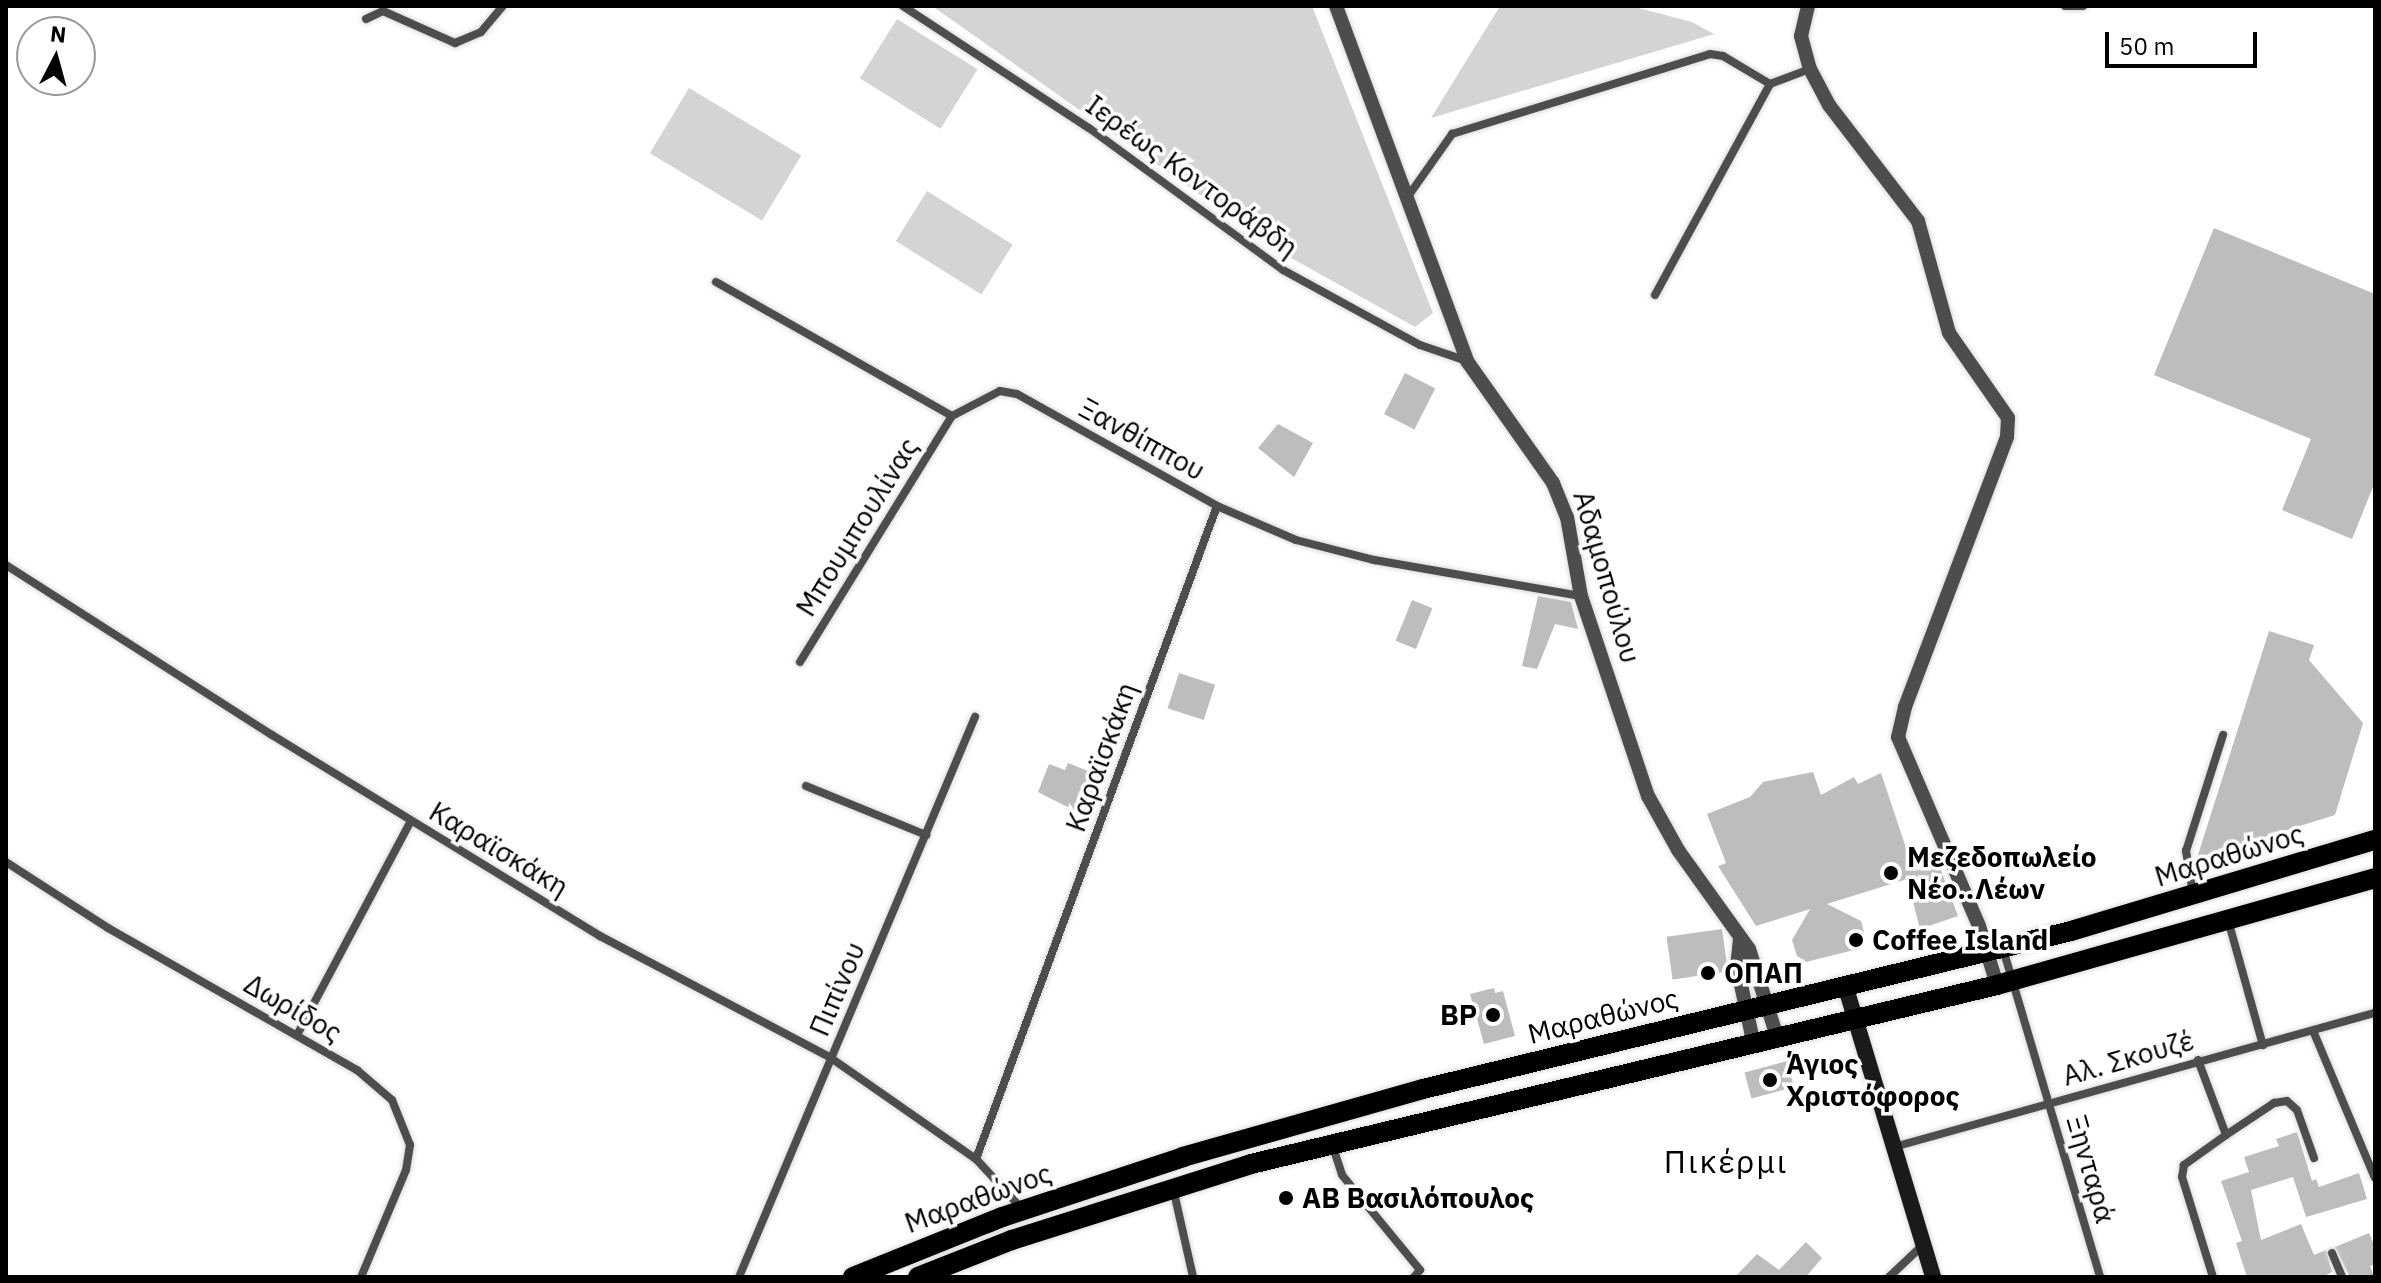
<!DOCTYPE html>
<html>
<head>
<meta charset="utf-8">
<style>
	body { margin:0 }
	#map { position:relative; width:2381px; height:1283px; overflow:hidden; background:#fff; font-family:"IBM Plex Sans",sans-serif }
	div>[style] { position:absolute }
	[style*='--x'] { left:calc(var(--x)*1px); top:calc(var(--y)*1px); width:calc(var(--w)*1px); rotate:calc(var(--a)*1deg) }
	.green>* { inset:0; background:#d4d4d4; transform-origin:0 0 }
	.building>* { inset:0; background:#bdbdbd; transform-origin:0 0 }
	.roads { filter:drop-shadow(0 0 2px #dbdbdb) drop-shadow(0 0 2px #dbdbdb) }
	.minor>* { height:8px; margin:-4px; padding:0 4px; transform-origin:4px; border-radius:4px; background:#4d4d4d }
	.tertiary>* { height:14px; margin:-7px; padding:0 7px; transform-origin:7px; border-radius:7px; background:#4d4d4d }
	.secondary>* { height:16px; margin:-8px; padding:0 8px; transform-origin:8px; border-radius:8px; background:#1a1a1a }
	.primary>* { height:20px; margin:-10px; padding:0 10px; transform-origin:10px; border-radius:10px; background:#000 }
	.dots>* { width:22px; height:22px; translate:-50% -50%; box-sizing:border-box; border:4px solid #fff; border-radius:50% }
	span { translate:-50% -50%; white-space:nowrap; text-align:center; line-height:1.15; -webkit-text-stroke:7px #fff; paint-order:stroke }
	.street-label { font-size:28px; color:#000 }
	.poi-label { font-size:28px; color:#000; font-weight:700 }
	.left { translate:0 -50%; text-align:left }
	.right { translate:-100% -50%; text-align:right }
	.quarter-label { font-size:32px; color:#000; letter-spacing:2px }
	.frame { position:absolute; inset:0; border:8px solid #000; pointer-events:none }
	.north { position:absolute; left:16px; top:16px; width:80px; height:80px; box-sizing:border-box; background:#fff; border:2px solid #999; border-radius:50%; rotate:6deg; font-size:22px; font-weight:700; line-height:32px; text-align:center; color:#000 }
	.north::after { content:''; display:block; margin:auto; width:28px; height:36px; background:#000; clip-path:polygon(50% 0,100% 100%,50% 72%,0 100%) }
	.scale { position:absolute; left:2105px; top:32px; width:152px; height:36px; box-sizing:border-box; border:4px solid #000; border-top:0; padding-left:10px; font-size:24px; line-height:28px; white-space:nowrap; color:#000; -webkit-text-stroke:6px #fff; paint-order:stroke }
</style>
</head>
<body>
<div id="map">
	<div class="green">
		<i style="clip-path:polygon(932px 6px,1312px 6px,1433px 313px,1415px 327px,1284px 254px)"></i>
		<i style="clip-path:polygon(1500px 6px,1631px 6px,1692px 22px,1714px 34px,1431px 118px)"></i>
		<i style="left:897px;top:19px;width:95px;height:70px;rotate:32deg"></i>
		<i style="left:689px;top:88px;width:131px;height:76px;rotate:31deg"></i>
		<i style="left:927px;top:191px;width:101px;height:59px;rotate:32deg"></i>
	</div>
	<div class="building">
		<i style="clip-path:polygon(2214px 228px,2375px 294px,2375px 482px,2352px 539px,2282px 510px,2311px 439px,2154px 375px)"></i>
		<i style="left:1405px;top:373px;width:34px;height:46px;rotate:27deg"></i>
		<i style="clip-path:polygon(1278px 424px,1313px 443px,1294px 477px,1258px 448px)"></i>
		<i style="clip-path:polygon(1538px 596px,1571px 602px,1578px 629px,1555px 624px,1537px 669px,1522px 666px)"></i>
		<i style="left:1412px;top:600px;width:22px;height:44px;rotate:22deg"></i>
		<i style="clip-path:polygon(2269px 631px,2314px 645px,2309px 660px,2363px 723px,2335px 815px,2197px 858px)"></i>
		<i style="left:1179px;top:673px;width:38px;height:37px;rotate:18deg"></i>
		<i style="clip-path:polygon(1068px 763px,1103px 777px,1087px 817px,1038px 792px,1049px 764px,1065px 770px)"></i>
		<i style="clip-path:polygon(1813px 772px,1821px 795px,1854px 777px,1858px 784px,1881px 773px,1908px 854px,1925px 850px,1931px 865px,1938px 862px,1958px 916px,1920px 929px,1907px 879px,1827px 904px,1861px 921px,1865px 936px,1858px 949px,1806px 962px,1797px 956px,1792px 940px,1810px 909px,1756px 926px,1718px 866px,1726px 863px,1707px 814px,1750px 797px,1763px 782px)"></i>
		<i style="left:1722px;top:929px;width:43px;height:56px;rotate:82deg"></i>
		<i style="clip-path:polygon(1494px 988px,1495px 993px,1503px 991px,1515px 1036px,1484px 1044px,1470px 994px)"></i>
		<i style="left:1787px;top:1061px;width:27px;height:44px;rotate:75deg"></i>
		<i style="clip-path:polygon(2297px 1132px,2312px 1181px,2316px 1179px,2319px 1187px,2359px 1173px,2367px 1199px,2306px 1217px,2293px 1177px,2251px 1190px,2261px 1240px,2301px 1224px,2314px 1255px,2326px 1250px,2332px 1272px,2323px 1277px,2247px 1277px,2236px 1243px,2242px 1241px,2221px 1181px,2249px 1172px,2244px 1157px,2279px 1146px,2276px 1139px)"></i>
		<i style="clip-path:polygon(2369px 1233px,2375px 1247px,2375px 1264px,2370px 1266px,2374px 1277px,2350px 1277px,2335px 1247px)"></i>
		<i style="clip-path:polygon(1806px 1242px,1822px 1258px,1806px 1277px,1735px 1277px,1757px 1254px,1779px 1270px)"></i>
	</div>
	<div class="roads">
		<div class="minor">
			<i style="--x:903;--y:6;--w:222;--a:33.3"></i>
			<i style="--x:1089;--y:128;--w:240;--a:36.2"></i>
			<i style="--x:1283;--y:270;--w:156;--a:28.7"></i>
			<i style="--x:1420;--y:345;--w:50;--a:18.8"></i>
			<i style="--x:2065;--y:6;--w:18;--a:0"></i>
			<i style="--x:366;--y:19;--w:19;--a:-25"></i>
			<i style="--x:383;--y:11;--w:79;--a:24"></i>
			<i style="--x:455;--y:43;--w:28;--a:-23"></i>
			<i style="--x:481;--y:32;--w:34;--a:-50"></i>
			<i style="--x:1409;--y:195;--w:75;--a:-54.8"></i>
			<i style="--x:1452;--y:134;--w:270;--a:-17.2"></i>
			<i style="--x:1710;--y:54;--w:13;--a:9"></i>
			<i style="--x:1723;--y:56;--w:55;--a:30.8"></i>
			<i style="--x:1770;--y:84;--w:43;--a:-20.6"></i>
			<i style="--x:716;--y:282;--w:271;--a:29.6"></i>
			<i style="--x:1655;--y:295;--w:240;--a:-61.4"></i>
			<i style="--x:6;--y:565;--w:316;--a:32.6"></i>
			<i style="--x:272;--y:735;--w:385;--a:31.5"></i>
			<i style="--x:600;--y:936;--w:261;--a:27.8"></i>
			<i style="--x:831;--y:1058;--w:177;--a:34.9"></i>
			<i style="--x:976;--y:1159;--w:69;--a:47.3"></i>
			<i style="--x:800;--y:662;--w:289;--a:-58.3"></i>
			<i style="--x:952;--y:416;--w:54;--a:-27.5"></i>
			<i style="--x:1000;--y:391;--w:17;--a:10"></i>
			<i style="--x:1017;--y:394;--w:229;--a:29.2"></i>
			<i style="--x:1217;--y:506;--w:86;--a:23.3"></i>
			<i style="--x:1296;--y:540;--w:81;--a:14.4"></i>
			<i style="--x:1374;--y:560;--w:210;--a:9.9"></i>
			<i style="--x:806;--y:786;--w:130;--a:22.2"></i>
			<i style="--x:6;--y:862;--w:121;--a:32.9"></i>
			<i style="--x:108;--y:928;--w:287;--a:29.7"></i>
			<i style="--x:357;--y:1070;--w:46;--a:40.6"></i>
			<i style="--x:392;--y:1100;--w:48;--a:68.2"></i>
			<i style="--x:410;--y:1145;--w:25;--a:99"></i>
			<i style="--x:406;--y:1170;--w:116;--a:112.8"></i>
			<i style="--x:2193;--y:894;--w:44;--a:-99.2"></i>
			<i style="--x:2186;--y:851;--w:122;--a:-72.3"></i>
			<i style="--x:2228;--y:920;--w:130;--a:74.4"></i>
			<i style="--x:2003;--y:949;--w:342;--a:73.5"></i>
			<i style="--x:2314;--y:1033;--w:157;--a:67.2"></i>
			<i style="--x:297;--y:1035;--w:242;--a:-62"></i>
			<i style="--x:2198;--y:1060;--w:80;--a:69.5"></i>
			<i style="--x:2226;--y:1135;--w:52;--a:144.5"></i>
			<i style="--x:2184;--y:1165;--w:12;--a:99"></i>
			<i style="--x:2182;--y:1177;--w:105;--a:72.8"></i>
			<i style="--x:2226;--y:1135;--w:58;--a:-33.7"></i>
			<i style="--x:2274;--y:1103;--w:13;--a:-9"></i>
			<i style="--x:2287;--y:1101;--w:13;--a:42"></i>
			<i style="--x:2297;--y:1110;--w:51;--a:70.5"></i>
			<i style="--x:1333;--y:1147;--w:29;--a:72"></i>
			<i style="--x:1342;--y:1175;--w:123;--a:50.6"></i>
			<i style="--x:1420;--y:1270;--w:9;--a:131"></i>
			<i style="--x:1894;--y:1147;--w:499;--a:-15.6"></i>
			<i style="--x:976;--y:1159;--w:696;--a:-69.74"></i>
			<i style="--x:1173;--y:1188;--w:91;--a:77.3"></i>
			<i style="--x:2332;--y:1253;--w:26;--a:67"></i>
			<i style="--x:739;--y:1277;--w:608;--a:-67.15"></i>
			<i style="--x:1889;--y:1277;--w:47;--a:-43.3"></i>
		</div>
		<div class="tertiary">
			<i style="--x:1336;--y:6;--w:378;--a:69.7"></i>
			<i style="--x:1467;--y:361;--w:149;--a:54.8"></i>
			<i style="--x:1553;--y:483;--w:37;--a:68"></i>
			<i style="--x:1567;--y:517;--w:80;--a:80"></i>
			<i style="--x:1581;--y:596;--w:211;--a:71.5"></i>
			<i style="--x:1648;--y:796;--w:62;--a:60.9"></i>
			<i style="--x:1678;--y:850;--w:122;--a:54.4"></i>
			<i style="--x:1749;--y:949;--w:96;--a:72.3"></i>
			<i style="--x:1808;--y:6;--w:31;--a:103"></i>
			<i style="--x:1801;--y:36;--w:34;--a:75"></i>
			<i style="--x:1810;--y:69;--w:41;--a:62.2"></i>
			<i style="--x:1829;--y:105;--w:146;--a:52.5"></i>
			<i style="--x:1918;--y:221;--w:116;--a:74.5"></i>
			<i style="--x:1949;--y:333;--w:103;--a:55.2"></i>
			<i style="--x:2008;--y:418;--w:19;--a:93"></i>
			<i style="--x:2007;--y:437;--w:289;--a:110.7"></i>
			<i style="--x:1905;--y:707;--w:31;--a:103"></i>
			<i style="--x:1898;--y:737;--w:206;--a:66.8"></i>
			<i style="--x:1979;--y:926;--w:62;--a:73"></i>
			<i style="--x:1740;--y:939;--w:27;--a:96"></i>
			<i style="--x:1737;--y:966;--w:81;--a:77.9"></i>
		</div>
		<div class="secondary">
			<i style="--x:1845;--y:985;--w:305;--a:73.2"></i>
		</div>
		<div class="primary">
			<i style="--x:853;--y:1277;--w:161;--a:-21.9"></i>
			<i style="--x:1002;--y:1217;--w:191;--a:-18.3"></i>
			<i style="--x:1183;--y:1157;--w:249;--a:-15.8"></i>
			<i style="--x:1423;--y:1089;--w:667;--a:-13.7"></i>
			<i style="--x:2071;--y:931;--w:317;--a:-16.7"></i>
			<i style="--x:918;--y:1277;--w:101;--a:-21.5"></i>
			<i style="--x:1012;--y:1240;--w:251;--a:-17.6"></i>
			<i style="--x:1251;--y:1164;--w:767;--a:-13.49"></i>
			<i style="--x:1997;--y:985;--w:393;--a:-15.8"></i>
		</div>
	</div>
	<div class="dots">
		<i style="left:1891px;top:873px;background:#000"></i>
		<i style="left:1856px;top:940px;background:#000"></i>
		<i style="left:1708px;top:973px;background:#000"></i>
		<i style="left:1493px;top:1015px;background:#000"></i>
		<i style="left:1770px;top:1080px;background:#000"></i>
		<i style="left:1286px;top:1198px;background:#000"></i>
	</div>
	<div class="street-label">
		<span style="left:1192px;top:176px;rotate:36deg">Ιερέως Κοντοράβδη</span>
		<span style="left:1142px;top:439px;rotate:29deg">Ξανθίππου</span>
		<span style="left:857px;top:527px;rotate:-58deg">Μπουμπουλίνας</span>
		<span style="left:1607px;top:577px;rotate:74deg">Αδαμοπούλου</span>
		<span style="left:1101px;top:757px;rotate:-70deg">Καραϊσκάκη</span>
		<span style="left:499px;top:849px;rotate:31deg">Καραϊσκάκη</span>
		<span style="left:2229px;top:855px;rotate:-17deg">Μαραθώνος</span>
		<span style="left:837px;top:989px;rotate:-67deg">Πιπίνου</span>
		<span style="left:293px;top:1008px;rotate:30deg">Δωρίδος</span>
		<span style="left:1603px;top:1016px;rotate:-14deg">Μαραθώνος</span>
		<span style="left:2128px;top:1058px;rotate:-16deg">Αλ. Σκουζέ</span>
		<span style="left:2091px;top:1169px;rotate:74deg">Ξηνταρά</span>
		<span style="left:978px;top:1198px;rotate:-20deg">Μαραθώνος</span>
	</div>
	<div class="poi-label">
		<span class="left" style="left:1907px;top:873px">Μεζεδοπωλείο<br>Νέο..Λέων</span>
		<span class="left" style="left:1872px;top:940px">Coffee Island</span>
		<span class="left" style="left:1724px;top:973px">ΟΠΑΠ</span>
		<span class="right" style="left:1477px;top:1015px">BP</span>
		<span class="left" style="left:1786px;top:1080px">Άγιος<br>Χριστόφορος</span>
		<span class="left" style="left:1302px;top:1198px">ΑΒ Βασιλόπουλος</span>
	</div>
	<div class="quarter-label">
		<span style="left:1726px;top:1161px">Πικέρμι</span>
	</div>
	<div class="frame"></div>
	<div class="north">N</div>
	<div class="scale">50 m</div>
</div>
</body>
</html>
